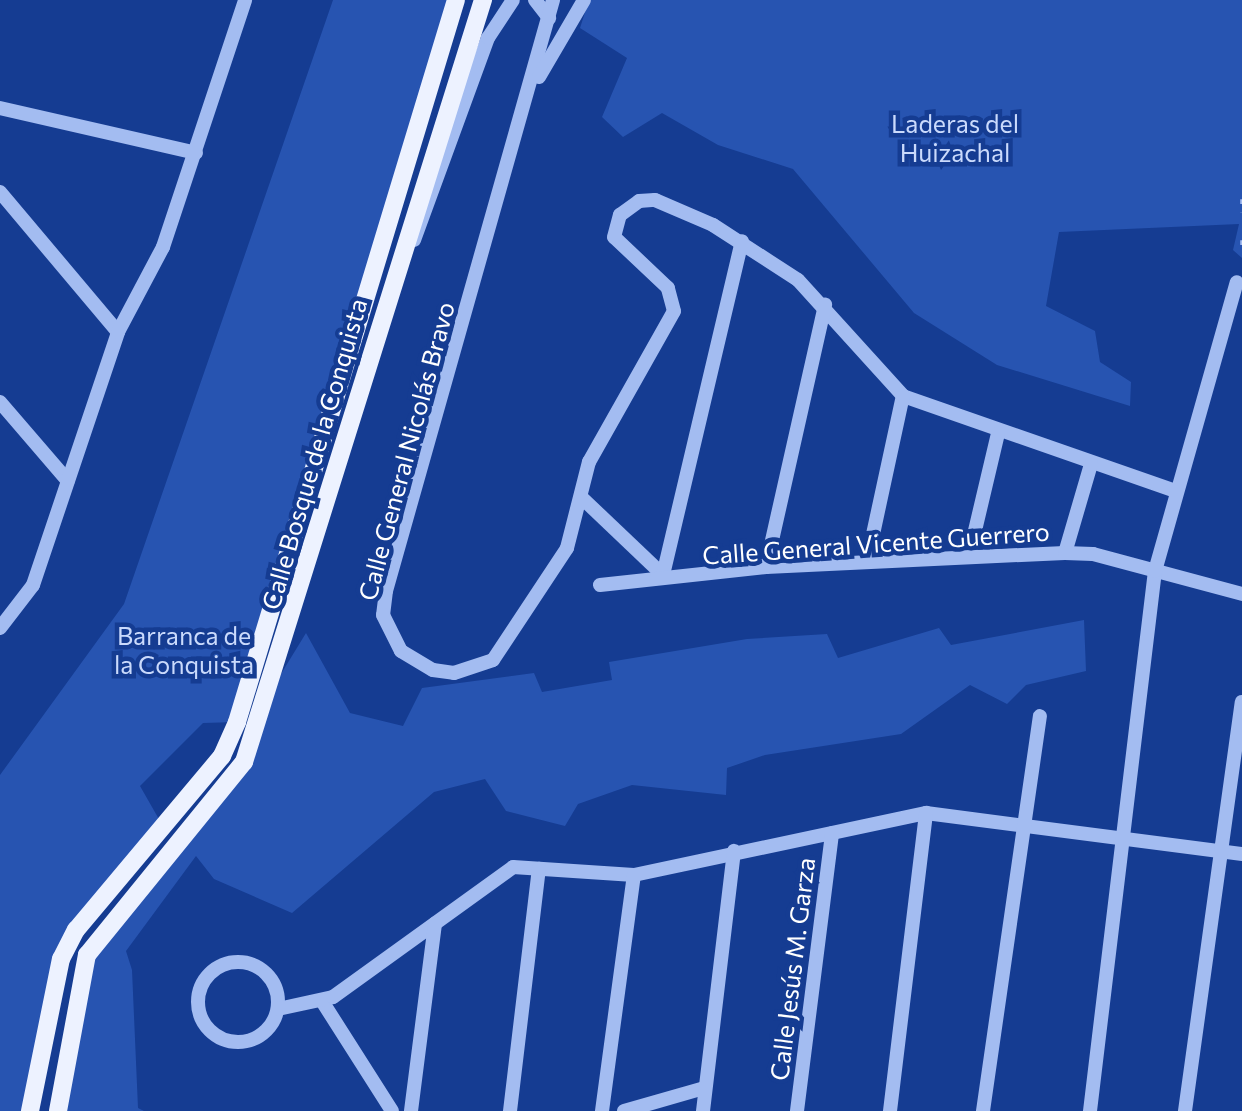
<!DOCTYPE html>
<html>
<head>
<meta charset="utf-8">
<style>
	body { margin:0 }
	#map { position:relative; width:1242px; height:1111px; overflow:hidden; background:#153c92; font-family:Commissioner,sans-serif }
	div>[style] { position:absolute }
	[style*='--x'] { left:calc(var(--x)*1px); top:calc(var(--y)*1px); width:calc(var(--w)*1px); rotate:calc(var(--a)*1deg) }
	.green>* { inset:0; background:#2754b1 }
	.path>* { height:2.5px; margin-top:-1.25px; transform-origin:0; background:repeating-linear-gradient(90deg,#a3bcf1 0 5px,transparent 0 13px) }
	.minor>* { height:14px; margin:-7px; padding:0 7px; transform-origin:7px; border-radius:7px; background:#a3bcf1 }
	.minor>.ring { margin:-7px; padding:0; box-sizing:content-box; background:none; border:14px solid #a3bcf1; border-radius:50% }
	.major>* { height:18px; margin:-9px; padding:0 9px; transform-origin:9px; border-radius:9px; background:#edf2ff }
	span { translate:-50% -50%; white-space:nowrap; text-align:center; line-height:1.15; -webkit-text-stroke:9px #153c92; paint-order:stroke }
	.park-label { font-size:25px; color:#cadafc }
	.street-label { font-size:25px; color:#fff }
</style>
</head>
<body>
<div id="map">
	<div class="green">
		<i style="clip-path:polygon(333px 0,456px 0,237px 722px,203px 723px,140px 786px,164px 828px,78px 928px,30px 1111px,0 1111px,0 775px,124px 604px)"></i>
		<i style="clip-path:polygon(589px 0,1242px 0,1242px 258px,1233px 250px,1239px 224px,1059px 232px,1046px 306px,1095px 331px,1100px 362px,1131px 382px,1130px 406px,997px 365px,914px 313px,793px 169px,718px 145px,662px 113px,623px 137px,602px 117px,627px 58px,580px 28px)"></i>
		<i style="clip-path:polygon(1084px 620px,1086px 671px,1026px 685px,1007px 704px,970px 685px,901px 734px,765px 755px,727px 768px,726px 795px,632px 785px,578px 804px,565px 826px,506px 811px,485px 779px,434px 792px,292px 913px,214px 879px,196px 856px,126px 951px,132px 970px,138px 1108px,144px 1111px,59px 1111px,87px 955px,244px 762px,273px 687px,306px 633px,350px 713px,403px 726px,422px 688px,534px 673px,542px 692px,612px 680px,609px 662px,747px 639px,827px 634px,838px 658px,939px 628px,951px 645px)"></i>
	</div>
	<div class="path">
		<i style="--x:1242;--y:199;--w:13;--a:90"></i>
		<i style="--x:1242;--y:240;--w:5;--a:90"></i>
	</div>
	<div class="minor">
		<i style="--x:535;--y:0;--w:23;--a:52"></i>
		<i style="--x:553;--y:0;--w:614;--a:105.78"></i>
		<i style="--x:386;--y:591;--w:24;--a:97"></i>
		<i style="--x:383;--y:615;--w:40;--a:63.4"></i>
		<i style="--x:401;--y:651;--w:37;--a:31"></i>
		<i style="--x:433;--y:670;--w:21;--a:8"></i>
		<i style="--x:454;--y:673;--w:41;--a:-18.4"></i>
		<i style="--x:493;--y:660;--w:134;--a:-56.5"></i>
		<i style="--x:567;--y:548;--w:89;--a:-75.7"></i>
		<i style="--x:589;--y:462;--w:173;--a:-60.6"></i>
		<i style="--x:674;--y:311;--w:24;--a:-105"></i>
		<i style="--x:668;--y:288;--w:74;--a:-136.6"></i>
		<i style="--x:614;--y:237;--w:23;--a:-75"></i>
		<i style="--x:620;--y:215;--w:24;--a:-36"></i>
		<i style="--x:639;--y:201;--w:16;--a:-4"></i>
		<i style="--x:655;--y:200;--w:63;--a:23.3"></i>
		<i style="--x:713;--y:225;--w:101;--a:32.9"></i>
		<i style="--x:798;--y:280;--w:156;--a:47.8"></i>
		<i style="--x:903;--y:396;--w:289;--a:19.2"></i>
		<i style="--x:539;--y:77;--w:89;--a:-59.7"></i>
		<i style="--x:0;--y:108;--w:201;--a:12.9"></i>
		<i style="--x:0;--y:192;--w:183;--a:49.9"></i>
		<i style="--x:414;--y:240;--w:215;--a:-69.9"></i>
		<i style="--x:488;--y:38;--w:45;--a:-56.7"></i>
		<i style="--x:0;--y:402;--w:104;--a:49.3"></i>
		<i style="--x:581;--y:497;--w:113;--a:43.6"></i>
		<i style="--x:663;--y:575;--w:343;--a:-76.7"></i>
		<i style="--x:1065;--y:553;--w:93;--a:-73.7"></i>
		<i style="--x:969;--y:556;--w:126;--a:-76.7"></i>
		<i style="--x:867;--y:562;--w:170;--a:-77.8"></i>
		<i style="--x:766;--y:567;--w:269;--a:-77.3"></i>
		<i style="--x:600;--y:585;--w:167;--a:-6.2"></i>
		<i style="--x:766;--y:567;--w:299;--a:-2.7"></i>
		<i style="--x:1065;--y:553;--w:28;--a:2"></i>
		<i style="--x:1093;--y:554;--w:154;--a:15"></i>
		<i style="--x:0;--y:628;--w:54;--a:-52.5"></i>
		<i style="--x:33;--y:585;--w:267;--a:-71.4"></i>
		<i style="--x:118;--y:332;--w:96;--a:-62.1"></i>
		<i style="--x:163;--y:247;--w:260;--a:-71.6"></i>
		<i class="ring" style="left:198px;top:962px;width:66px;height:66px"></i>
		<i style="--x:322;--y:1001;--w:130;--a:57.5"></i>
		<i style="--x:278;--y:1009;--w:56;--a:-12.3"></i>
		<i style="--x:333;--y:997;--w:222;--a:-35.8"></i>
		<i style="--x:513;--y:867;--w:121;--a:3.8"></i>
		<i style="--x:634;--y:875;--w:299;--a:-12"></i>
		<i style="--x:926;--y:813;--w:319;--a:7.4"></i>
		<i style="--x:411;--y:1111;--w:189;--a:-82.7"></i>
		<i style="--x:510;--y:1111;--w:244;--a:-83.2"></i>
		<i style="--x:602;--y:1111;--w:238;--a:-82.3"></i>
		<i style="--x:624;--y:1111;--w:83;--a:-16"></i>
		<i style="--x:703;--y:1111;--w:262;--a:-83.2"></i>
		<i style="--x:797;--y:1111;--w:280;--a:-82.8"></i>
		<i style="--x:890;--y:1111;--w:300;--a:-83.1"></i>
		<i style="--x:983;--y:1111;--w:399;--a:-81.8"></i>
		<i style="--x:1090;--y:1111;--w:544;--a:-83.14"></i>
		<i style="--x:1155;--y:571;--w:300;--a:-74.2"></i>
		<i style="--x:1185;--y:1111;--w:413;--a:-82.1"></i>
	</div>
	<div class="major">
		<i style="--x:30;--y:1111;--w:155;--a:-78.5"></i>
		<i style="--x:61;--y:959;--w:33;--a:-63"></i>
		<i style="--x:76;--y:930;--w:227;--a:-50"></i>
		<i style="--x:222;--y:756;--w:37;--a:-66"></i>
		<i style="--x:237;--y:722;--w:754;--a:-73.13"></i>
		<i style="--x:58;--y:1111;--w:159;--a:-79.5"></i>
		<i style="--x:87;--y:955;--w:249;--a:-50.9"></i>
		<i style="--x:244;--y:762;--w:799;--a:-72.59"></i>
	</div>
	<div class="park-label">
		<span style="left:955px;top:138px">Laderas del<br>Huizachal</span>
		<span style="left:184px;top:650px">Barranca de<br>la Conquista</span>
	</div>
	<div class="street-label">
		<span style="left:406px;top:451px;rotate:-75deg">Calle General Nicolás Bravo</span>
		<span style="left:314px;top:454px;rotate:-74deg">Calle Bosque de la Conquista</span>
		<span style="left:876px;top:543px;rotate:-4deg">Calle General Vicente Guerrero</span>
		<span style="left:792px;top:969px;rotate:-83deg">Calle Jesús M. Garza</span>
	</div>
</div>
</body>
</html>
